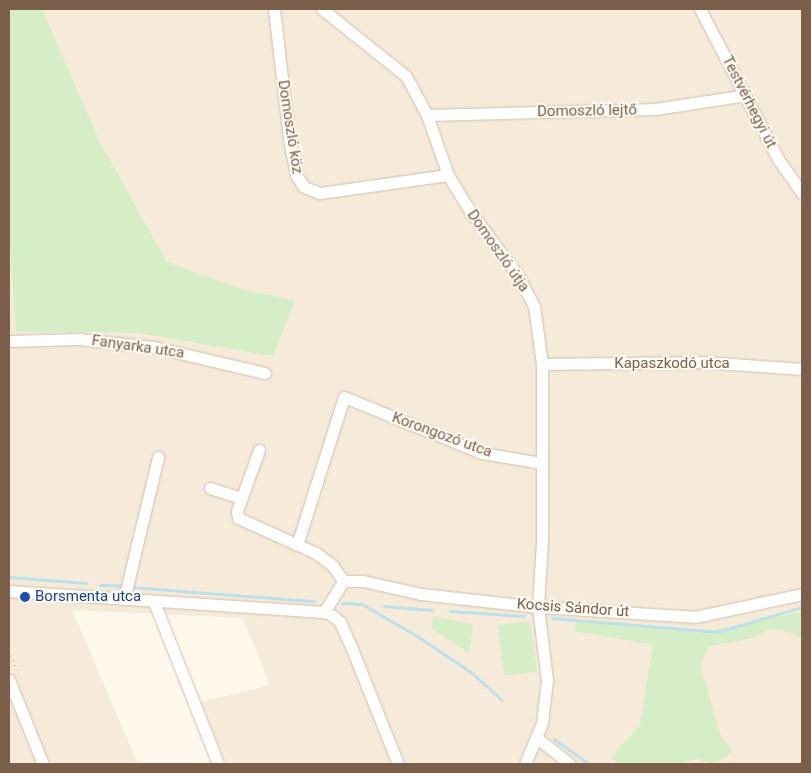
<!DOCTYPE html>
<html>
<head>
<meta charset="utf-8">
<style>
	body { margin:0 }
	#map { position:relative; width:811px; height:773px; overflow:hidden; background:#fef7eb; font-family:Roboto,sans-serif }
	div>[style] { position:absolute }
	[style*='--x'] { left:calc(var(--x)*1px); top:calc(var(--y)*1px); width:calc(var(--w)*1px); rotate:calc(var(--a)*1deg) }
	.residential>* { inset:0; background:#f6ead9 }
	.green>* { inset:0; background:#d5eec7; transform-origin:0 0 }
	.stream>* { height:3px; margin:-1.5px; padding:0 1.5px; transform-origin:1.5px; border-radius:1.5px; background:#bde1ea }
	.path>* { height:2px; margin-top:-1px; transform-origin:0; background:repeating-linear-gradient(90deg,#dcbba2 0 1px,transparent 0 5px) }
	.roads { filter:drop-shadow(0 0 1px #d2c0ae) drop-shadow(0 0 1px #d2c0ae) }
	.minor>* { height:11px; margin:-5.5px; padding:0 5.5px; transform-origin:5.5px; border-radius:5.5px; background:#fff }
	.dots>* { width:14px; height:14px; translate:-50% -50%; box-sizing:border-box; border:2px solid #fffbf3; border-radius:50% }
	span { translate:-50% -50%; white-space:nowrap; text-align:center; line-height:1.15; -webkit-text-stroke:4px #fffbf3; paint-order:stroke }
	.street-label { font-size:15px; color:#7c5f4b }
	.transit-label { font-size:15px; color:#164399 }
	.left { translate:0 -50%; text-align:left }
	.frame { position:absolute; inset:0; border:10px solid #7c5f4b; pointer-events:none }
</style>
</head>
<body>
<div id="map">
	<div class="residential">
		<i style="clip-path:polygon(42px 9px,802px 9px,802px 764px,226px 764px,201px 702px,270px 685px,243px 618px,72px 610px,138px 764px,9px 764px,9px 236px,16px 332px,137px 333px,273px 356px,295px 300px,242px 289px,167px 262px,100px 142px)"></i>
	</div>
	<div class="green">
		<i style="clip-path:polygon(9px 9px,42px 9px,100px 142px,167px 262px,242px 289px,295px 300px,273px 356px,137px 333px,16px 332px,9px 236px)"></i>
		<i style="clip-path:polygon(802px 612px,802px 637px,777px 629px,766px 631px,752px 638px,710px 646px,703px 657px,701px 670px,721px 736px,732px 750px,726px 757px,713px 764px,697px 759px,675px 764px,617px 764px,611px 757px,640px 725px,653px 645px,574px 631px,576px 622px,591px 620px,708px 631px)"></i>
		<i style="clip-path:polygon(434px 616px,473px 625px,469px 653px,431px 628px)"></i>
		<i style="left:530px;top:621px;width:51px;height:33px;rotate:82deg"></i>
	</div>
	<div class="stream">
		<i style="--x:9;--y:577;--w:78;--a:4.4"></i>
		<i style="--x:100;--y:585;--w:24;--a:2"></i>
		<i style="--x:130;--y:587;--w:185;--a:4.4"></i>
		<i style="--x:342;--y:603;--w:20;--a:3"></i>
		<i style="--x:362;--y:604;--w:64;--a:30.2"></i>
		<i style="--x:417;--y:636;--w:66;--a:33.9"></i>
		<i style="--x:472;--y:673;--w:40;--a:42"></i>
		<i style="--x:384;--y:606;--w:48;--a:4.8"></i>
		<i style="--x:450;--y:611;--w:74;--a:3.9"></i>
		<i style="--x:552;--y:618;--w:167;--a:4.8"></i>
		<i style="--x:718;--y:632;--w:88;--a:-16.6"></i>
		<i style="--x:554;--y:739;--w:43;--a:35.5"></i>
	</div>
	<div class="path">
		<i style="--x:9;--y:651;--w:25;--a:69"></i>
	</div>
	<div class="roads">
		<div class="minor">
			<i style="--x:274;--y:9;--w:131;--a:83.4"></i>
			<i style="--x:289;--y:139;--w:37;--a:79"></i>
			<i style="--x:296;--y:175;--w:14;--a:56"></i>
			<i style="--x:304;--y:187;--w:17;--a:21"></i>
			<i style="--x:320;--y:193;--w:129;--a:-8"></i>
			<i style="--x:322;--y:9;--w:107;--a:38.6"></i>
			<i style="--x:406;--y:76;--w:44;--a:61.7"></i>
			<i style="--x:427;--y:115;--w:64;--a:70.7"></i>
			<i style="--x:448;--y:175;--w:42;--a:58.6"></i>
			<i style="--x:470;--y:211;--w:82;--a:53.4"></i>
			<i style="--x:519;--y:277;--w:33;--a:63"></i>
			<i style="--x:534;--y:306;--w:59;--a:82.1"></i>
			<i style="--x:542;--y:364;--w:177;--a:90"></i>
			<i style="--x:542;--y:541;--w:66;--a:93.5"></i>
			<i style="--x:538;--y:607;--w:74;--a:83"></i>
			<i style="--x:547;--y:680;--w:43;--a:96.6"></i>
			<i style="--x:542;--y:723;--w:44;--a:112.5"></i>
			<i style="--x:700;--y:9;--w:169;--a:62.5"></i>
			<i style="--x:778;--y:159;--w:42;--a:54.8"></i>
			<i style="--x:427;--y:115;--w:228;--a:-1.5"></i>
			<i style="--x:655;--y:109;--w:92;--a:-8.7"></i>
			<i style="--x:9;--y:341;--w:70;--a:-1.6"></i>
			<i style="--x:79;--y:339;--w:75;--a:6.1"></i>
			<i style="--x:154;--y:347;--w:114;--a:13.2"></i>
			<i style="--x:542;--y:364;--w:162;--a:-0.7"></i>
			<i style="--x:704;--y:362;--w:98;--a:4.1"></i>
			<i style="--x:259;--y:450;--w:65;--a:109.8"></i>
			<i style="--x:237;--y:511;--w:7;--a:82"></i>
			<i style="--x:238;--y:518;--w:85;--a:24.2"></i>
			<i style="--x:316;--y:553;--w:21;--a:37"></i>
			<i style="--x:333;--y:566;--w:18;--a:56"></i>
			<i style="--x:210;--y:488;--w:33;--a:18"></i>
			<i style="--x:297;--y:545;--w:155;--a:-72.4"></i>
			<i style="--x:344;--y:397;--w:149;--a:22.1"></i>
			<i style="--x:482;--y:453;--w:61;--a:9.5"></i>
			<i style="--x:9;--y:591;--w:316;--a:3.8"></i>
			<i style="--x:324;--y:612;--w:10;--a:24"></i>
			<i style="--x:333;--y:616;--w:9;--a:41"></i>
			<i style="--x:340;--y:622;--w:35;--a:66"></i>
			<i style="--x:354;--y:654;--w:118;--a:68.2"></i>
			<i style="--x:124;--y:599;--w:146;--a:-76.5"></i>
			<i style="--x:154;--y:602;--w:174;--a:68.4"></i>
			<i style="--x:324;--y:612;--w:36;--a:-58"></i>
			<i style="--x:343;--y:581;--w:20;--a:0"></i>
			<i style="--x:363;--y:581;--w:59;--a:12.6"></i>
			<i style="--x:421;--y:594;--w:118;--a:6.3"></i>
			<i style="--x:538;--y:607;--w:157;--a:3.6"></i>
			<i style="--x:695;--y:617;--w:109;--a:-12.1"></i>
			<i style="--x:9;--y:680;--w:91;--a:68"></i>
			<i style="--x:537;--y:738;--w:42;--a:38.2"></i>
		</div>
	</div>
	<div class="dots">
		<i style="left:25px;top:597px;background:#1a4fb4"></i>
	</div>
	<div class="street-label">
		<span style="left:749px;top:102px;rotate:63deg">Testvérhegyi út</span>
		<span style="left:587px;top:111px;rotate:-1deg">Domoszló lejtő</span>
		<span style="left:290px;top:127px;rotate:81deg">Domoszló köz</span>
		<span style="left:498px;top:251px;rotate:55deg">Domoszló útja</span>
		<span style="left:138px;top:347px;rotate:8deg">Fanyarka utca</span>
		<span style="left:672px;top:364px">Kapaszkodó utca</span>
		<span style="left:442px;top:435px;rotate:20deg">Korongozó utca</span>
		<span style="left:573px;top:608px;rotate:4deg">Kocsis Sándor út</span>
	</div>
	<div class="transit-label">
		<span class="left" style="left:35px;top:597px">Borsmenta utca</span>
	</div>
	<div class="frame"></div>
</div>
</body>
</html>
